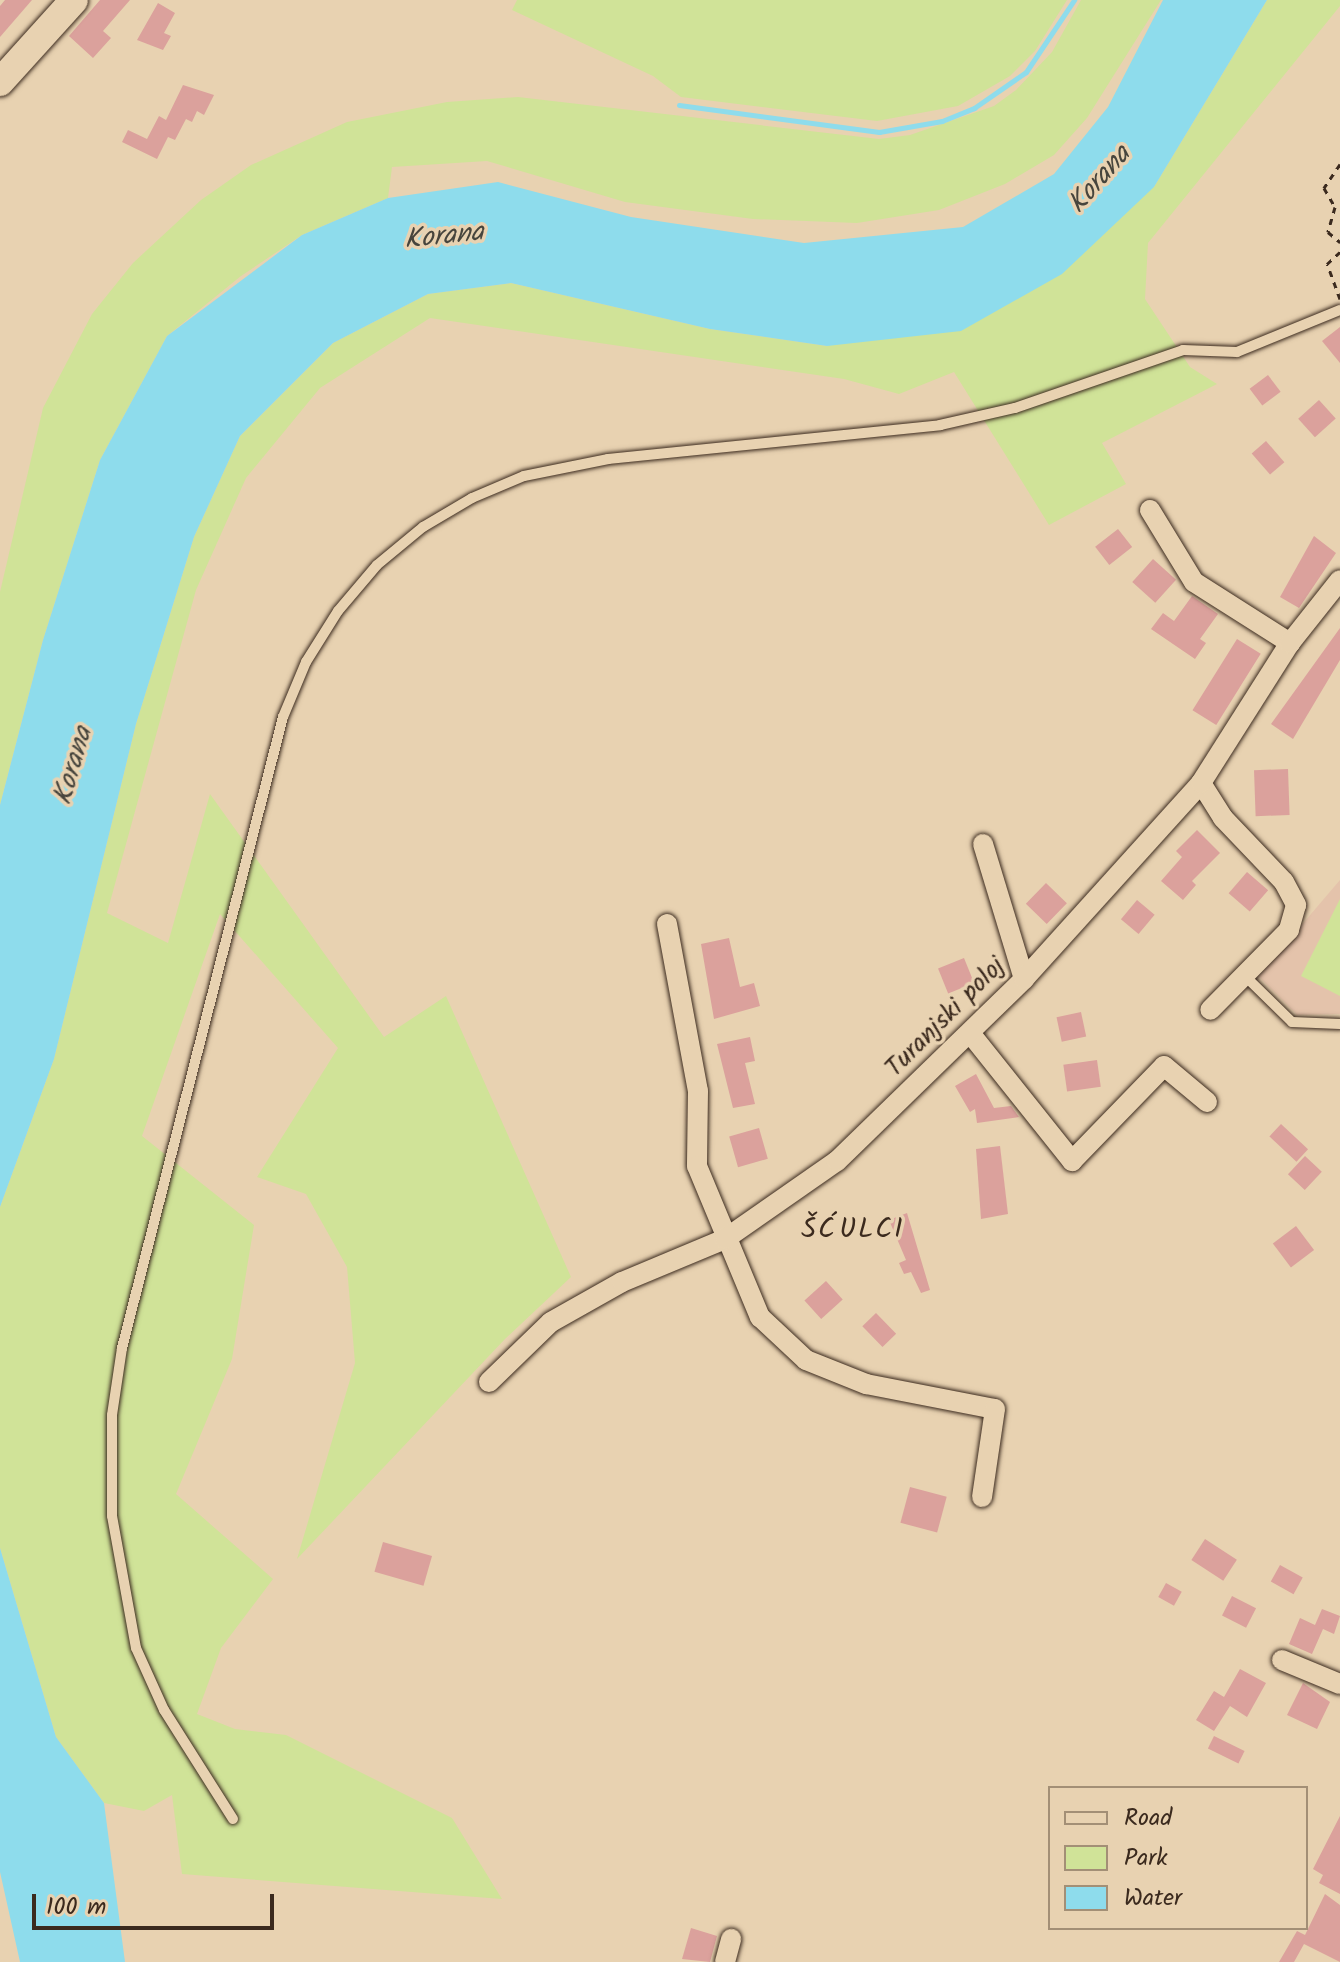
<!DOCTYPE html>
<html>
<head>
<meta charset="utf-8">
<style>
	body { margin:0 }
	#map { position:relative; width:1340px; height:1962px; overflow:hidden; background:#e8d2b1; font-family:Kalam,sans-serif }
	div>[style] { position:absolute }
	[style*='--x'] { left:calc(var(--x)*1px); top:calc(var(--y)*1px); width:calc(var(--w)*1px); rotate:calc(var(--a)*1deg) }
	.built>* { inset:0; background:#e4c3ab }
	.green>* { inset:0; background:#d0e398 }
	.water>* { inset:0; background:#8edcec }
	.stream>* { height:5px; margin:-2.5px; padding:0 2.5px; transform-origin:2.5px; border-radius:2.5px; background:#8edcec }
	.building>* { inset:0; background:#dba19c; transform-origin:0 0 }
	.path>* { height:3px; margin-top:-1.5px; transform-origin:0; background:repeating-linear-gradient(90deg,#3b2a1e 0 6px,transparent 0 12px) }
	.roads { filter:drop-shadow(0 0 2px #3b2a1e) drop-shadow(0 0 2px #3b2a1e) }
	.service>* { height:10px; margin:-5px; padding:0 5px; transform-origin:5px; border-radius:5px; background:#e8d2b1 }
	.minor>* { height:20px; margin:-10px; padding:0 10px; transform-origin:10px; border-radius:10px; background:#e8d2b1 }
	.secondary>* { height:28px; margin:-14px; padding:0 14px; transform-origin:14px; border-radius:14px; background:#e8d2b1 }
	span { translate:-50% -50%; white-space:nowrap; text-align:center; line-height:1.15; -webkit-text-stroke:7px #e8d2b1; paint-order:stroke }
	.street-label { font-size:26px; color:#3b2a1e }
	.water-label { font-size:28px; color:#47453d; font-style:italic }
	.neighbourhood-label { font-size:28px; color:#3b2a1e; letter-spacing:2px }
	.legend { position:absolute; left:1048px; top:1786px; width:260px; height:144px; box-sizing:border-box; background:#e8d2b1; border:2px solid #a38f76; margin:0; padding:10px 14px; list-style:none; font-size:24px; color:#3b2a1e }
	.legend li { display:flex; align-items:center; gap:16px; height:40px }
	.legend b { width:40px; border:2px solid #a38f76 }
	.scale { position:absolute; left:32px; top:1894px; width:242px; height:36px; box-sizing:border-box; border:4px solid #3b2a1e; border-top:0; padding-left:10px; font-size:24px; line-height:28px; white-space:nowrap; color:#3b2a1e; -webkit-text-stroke:6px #e8d2b1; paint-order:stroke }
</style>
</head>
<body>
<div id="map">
	<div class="built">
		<i style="clip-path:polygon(1340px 880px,1340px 1014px,1297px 1015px,1258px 976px)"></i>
	</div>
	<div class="green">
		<i style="clip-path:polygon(517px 0,1067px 0,1035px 51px,1010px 76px,958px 106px,877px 121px,681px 97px,653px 76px,512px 10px)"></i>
		<i style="clip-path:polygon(1081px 0,1161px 0,1087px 118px,1054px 155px,1005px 184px,939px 210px,857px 223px,753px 219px,625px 202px,487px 161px,392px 167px,388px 198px,302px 235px,241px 276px,167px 336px,100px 460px,43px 640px,0 805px,0 592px,43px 408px,92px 314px,133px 263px,201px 200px,251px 165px,347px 122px,447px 102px,518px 97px,879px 139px,910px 135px,994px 106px,1016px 90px,1052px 52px)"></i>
		<i style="clip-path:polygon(1267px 0,1340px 0,1340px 6px,1148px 243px,1145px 299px,1190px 367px,1217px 384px,1102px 443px,1126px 484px,1049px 525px,954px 372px,899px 394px,844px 379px,430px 318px,320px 388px,246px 478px,196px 590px,107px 913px,168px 943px,210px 794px,384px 1037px,446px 996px,571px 1277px,505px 1339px,297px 1559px,355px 1363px,347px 1267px,306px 1194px,257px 1177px,338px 1048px,220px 914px,142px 1136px,254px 1225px,232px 1359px,176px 1494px,273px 1579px,221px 1648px,197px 1714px,235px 1729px,286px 1735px,452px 1818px,502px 1899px,182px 1874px,172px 1795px,144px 1811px,104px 1803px,56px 1737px,0 1548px,0 1207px,54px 1059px,136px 724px,194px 537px,240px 436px,333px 343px,428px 294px,511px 283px,710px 329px,827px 346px,1154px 187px)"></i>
		<i style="clip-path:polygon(1340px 899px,1340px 996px,1301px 976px)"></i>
	</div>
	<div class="water">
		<i style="clip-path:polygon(1163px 0,1267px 0,1154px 187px,1062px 274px,961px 331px,827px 346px,710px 329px,511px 283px,428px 294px,333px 343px,240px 436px,194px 537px,136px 724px,54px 1059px,0 1207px,0 805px,43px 640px,100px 460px,167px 336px,302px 235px,388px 198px,498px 182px,631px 217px,804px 243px,963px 227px,1054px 174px,1108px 107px)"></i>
		<i style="clip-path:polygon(0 1548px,56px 1737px,104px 1803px,125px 1962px,20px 1962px,0 1872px)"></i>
	</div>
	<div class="stream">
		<i style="--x:679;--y:105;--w:202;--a:7.7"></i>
		<i style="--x:879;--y:132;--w:64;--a:-9.9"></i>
		<i style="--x:942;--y:121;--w:35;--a:-22"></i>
		<i style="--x:974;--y:108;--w:63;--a:-34.7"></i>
		<i style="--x:1026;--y:72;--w:87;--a:-56.3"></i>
	</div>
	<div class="building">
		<i style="clip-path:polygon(5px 0,32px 0,0 37px,0 6px)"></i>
		<i style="clip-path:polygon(100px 0,130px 0,103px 31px,111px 38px,93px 58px,69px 36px)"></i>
		<i style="clip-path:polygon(158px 3px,175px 13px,164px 33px,171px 36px,163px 50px,137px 40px)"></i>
		<i style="clip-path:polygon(183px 85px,214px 95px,204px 115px,197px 111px,192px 122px,186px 119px,175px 140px,168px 137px,157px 159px,122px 142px,128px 130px,147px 139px,159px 116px,166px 120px)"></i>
		<i style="clip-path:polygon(1340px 327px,1340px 363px,1322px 341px)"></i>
		<i style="left:1268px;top:375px;width:21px;height:23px;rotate:53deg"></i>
		<i style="left:1319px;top:400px;width:25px;height:28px;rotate:48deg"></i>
		<i style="left:1266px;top:441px;width:28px;height:19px;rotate:49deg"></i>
		<i style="left:1118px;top:529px;width:23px;height:29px;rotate:52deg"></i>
		<i style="clip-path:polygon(1314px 536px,1336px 553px,1299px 608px,1280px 597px)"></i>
		<i style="left:1153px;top:559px;width:31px;height:31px;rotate:42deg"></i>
		<i style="clip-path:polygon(1192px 596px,1218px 614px,1200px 639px,1206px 643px,1195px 659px,1151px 629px,1163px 613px,1174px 621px)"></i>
		<i style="clip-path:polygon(1340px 628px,1340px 660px,1293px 739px,1271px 724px)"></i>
		<i style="left:1237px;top:639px;width:28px;height:84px;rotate:32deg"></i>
		<i style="left:1288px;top:769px;width:46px;height:34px;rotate:88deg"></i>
		<i style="clip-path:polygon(1197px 830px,1220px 853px,1192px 881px,1196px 885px,1183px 900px,1161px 881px,1182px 857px,1176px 851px)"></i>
		<i style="left:1247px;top:872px;width:28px;height:28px;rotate:41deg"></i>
		<i style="left:1046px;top:883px;width:29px;height:29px;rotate:44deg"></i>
		<i style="left:1137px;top:900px;width:23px;height:25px;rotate:40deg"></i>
		<i style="clip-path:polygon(729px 938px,740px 987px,754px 983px,760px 1006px,714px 1019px,701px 944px)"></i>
		<i style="left:964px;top:958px;width:27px;height:28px;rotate:68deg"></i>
		<i style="left:1081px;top:1012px;width:25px;height:25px;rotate:78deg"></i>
		<i style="clip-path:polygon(750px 1037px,755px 1061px,745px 1063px,755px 1104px,733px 1108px,717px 1044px)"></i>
		<i style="left:1097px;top:1060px;width:27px;height:34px;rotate:82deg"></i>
		<i style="clip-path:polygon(976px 1074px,994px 1108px,1011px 1106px,1019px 1117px,977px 1123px,975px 1109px,970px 1112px,955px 1086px)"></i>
		<i style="left:1281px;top:1124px;width:37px;height:17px;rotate:43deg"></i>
		<i style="left:759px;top:1128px;width:32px;height:31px;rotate:74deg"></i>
		<i style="clip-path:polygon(1000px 1146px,1008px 1214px,981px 1219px,976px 1149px)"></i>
		<i style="left:1305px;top:1156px;width:23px;height:25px;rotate:43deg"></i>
		<i style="clip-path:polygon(907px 1213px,930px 1290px,921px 1293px,911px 1272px,904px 1274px,899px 1263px,906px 1260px,889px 1220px)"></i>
		<i style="left:1296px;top:1226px;width:30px;height:29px;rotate:53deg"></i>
		<i style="left:826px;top:1281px;width:25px;height:29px;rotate:48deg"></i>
		<i style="left:876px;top:1313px;width:29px;height:19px;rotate:46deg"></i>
		<i style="left:910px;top:1487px;width:38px;height:37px;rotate:15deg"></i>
		<i style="left:1205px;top:1539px;width:38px;height:25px;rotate:33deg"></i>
		<i style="left:383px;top:1542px;width:51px;height:31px;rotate:16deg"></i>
		<i style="left:1280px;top:1565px;width:26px;height:19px;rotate:29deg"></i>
		<i style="left:1166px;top:1583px;width:18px;height:16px;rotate:29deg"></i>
		<i style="left:1232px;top:1596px;width:27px;height:22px;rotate:27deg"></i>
		<i style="clip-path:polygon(1322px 1609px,1340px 1616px,1334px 1634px,1323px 1629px,1312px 1654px,1289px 1644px,1300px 1618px,1315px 1625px)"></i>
		<i style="clip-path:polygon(1240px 1669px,1266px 1683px,1247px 1717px,1230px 1706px,1214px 1731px,1196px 1720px,1214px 1691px,1224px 1697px)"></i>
		<i style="clip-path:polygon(1303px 1683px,1330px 1702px,1317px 1729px,1287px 1715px)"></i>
		<i style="left:1214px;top:1736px;width:34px;height:14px;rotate:26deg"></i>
		<i style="clip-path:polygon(1340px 1816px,1340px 1894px,1319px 1883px,1323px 1875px,1313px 1869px)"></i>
		<i style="clip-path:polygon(1325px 1894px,1340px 1905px,1340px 1962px,1304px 1944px,1294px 1962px,1279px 1962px,1297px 1931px,1305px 1935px)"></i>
		<i style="clip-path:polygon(691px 1928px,717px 1936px,710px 1962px,682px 1959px)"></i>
	</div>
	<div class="path">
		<i style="--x:1340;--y:164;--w:29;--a:124"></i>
		<i style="--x:1324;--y:188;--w:22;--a:60"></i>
		<i style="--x:1335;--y:207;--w:26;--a:106"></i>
		<i style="--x:1328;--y:232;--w:16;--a:40"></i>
		<i style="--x:1340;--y:299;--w:37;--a:-110"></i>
		<i style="--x:1327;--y:264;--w:18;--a:-43"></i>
	</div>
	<div class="roads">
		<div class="service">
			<i style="--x:1246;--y:977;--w:64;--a:44.4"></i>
			<i style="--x:1292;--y:1022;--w:48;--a:2.4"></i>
			<i style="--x:233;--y:1819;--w:129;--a:-122.3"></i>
			<i style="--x:164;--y:1710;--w:68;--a:-114.3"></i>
			<i style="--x:136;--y:1648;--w:134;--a:-100.3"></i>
			<i style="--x:112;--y:1516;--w:101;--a:-90"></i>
			<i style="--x:112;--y:1415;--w:68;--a:-81.5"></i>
			<i style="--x:122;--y:1348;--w:651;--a:-75.69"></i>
			<i style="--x:283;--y:717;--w:60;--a:-67.3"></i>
			<i style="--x:306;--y:662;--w:60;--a:-57.9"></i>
			<i style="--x:338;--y:611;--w:60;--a:-49.7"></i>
			<i style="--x:377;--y:565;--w:60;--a:-39.6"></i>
			<i style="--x:423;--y:527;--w:57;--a:-30.6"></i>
			<i style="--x:472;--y:498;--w:56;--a:-22.9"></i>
			<i style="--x:524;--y:476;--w:86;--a:-11.4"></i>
			<i style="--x:608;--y:459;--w:334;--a:-5.8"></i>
			<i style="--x:940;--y:425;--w:77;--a:-12.8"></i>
			<i style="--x:1015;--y:408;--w:178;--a:-19"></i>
			<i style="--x:1183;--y:350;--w:54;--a:2.1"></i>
			<i style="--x:1237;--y:352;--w:111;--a:-22.2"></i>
		</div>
		<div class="minor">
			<i style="--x:1150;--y:510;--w:84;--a:58.6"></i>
			<i style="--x:1194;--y:582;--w:114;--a:32.4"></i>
			<i style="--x:1201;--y:783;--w:41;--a:57.8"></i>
			<i style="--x:1223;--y:818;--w:88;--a:46.4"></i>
			<i style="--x:1284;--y:882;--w:26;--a:62"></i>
			<i style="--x:1296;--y:905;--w:26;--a:106"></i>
			<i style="--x:1289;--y:930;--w:112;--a:134.6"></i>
			<i style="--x:983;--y:844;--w:141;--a:73.1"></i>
			<i style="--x:667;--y:924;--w:170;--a:79.5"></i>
			<i style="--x:698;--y:1091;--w:75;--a:90.8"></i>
			<i style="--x:697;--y:1166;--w:164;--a:67.4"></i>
			<i style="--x:760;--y:1317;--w:63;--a:43.1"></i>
			<i style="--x:806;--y:1360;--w:65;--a:21.8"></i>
			<i style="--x:866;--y:1384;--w:131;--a:11"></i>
			<i style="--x:995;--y:1409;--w:89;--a:98.4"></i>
			<i style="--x:970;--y:1033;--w:164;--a:51.4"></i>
			<i style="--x:1072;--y:1161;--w:132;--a:-45.9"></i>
			<i style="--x:1164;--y:1066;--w:56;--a:39.9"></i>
			<i style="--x:489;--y:1382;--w:86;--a:-44.1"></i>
			<i style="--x:551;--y:1322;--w:81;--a:-29.4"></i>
			<i style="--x:622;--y:1282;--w:112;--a:-22.7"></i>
			<i style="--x:725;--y:1239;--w:136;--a:-34.9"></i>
			<i style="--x:837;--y:1161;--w:261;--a:-44.2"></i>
			<i style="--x:1024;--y:979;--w:264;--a:-47.9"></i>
			<i style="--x:1201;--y:783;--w:166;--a:-57.6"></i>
			<i style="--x:1290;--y:643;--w:80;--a:-51.6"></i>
			<i style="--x:1282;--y:1660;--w:63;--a:22.5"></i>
			<i style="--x:725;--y:1962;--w:24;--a:-75"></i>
		</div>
		<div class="secondary">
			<i style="--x:0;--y:82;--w:110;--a:-47.9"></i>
		</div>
	</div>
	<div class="street-label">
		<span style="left:946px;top:1018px;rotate:-45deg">Turanjski poloj</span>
	</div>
	<div class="water-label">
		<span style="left:1100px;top:180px;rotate:-49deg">Korana</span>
		<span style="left:444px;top:237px;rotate:-6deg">Korana</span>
		<span style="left:74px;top:766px;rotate:-74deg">Korana</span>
	</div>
	<div class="neighbourhood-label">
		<span style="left:853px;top:1230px">ŠĆULCI</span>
	</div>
	<ul class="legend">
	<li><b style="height:10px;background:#e8d2b1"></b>Road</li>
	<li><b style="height:22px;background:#d0e398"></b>Park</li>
	<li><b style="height:22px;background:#8edcec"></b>Water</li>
	</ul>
	<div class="scale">100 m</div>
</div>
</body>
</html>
